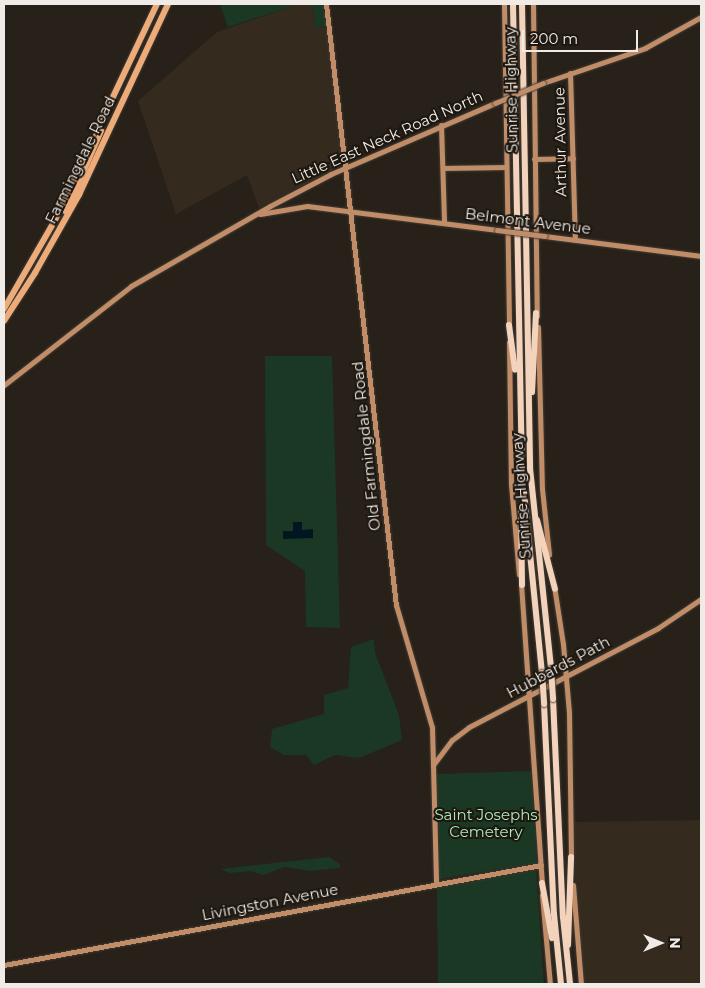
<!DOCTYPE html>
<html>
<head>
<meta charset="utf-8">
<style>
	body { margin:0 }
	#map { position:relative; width:705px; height:988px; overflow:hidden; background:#272119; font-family:Montserrat,sans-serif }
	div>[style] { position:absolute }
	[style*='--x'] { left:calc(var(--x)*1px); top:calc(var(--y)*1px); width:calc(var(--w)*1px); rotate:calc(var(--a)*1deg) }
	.built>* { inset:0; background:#342a1d }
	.green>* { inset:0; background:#1b3825 }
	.water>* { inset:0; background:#011620 }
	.roads { filter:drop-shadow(0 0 1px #433d36) drop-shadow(0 0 1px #433d36) }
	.secondary>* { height:5px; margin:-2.5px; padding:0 2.5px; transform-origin:2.5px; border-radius:2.5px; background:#c08d68 }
	.primary>* { height:5.5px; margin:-2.75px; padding:0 2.75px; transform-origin:2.75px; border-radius:2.75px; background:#eeab7a }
	.highway>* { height:6px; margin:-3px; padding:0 3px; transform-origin:3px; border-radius:3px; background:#f4d3bc }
	.bridges { filter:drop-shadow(0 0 1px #433d36) drop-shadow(0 0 1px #433d36) }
	.secondary-bridge>* { height:5px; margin:-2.5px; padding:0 2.5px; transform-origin:2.5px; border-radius:2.5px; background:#c08d68 }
	.highway-bridge>* { height:6px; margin:-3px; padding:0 3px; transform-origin:3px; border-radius:3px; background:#f4d3bc }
	span { translate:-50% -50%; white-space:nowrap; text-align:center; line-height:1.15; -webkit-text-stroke:4px #1d1710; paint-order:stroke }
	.street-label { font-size:15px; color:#f0ebe6 }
	.park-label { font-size:15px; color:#aaeabe }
	.frame { position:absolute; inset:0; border:5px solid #f0ebe6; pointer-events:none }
	.north { position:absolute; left:635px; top:918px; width:50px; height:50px; -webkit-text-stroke:4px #1d1710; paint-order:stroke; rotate:90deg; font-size:14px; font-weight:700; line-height:20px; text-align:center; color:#f0ebe6 }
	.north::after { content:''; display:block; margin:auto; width:18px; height:22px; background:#f0ebe6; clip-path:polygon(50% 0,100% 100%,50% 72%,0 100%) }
	.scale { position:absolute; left:522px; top:30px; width:116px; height:22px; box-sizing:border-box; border:2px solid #f0ebe6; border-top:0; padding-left:6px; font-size:15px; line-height:18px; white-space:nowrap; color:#f0ebe6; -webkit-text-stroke:4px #1d1710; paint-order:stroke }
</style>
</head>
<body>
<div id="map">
	<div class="built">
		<i style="clip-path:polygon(298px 4px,312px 4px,316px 28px,326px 27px,343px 165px,259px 208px,247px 175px,176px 214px,138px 101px,217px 32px)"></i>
		<i style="clip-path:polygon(701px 820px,701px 984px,583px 984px,577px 965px,574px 822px)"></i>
	</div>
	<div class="green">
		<i style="clip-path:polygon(220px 4px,298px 4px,228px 27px)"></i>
		<i style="clip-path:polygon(312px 4px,323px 4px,326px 27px,316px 28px)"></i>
		<i style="clip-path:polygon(265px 356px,332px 356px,340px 628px,306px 627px,305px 571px,266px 545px)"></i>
		<i style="clip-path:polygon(374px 639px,375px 653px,399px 715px,402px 740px,359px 758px,335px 755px,314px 765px,306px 755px,284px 755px,270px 747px,272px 729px,324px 714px,324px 695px,348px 688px,351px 647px)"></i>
		<i style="clip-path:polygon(531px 771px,537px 863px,439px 879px,437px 774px)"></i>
		<i style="clip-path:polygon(329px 857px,340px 864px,340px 868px,310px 871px,285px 867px,263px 875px,251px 871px,230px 873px,221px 869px)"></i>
		<i style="clip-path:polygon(536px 870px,544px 984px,438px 984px,437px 888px)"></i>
	</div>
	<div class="water">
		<i style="clip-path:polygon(293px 522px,302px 522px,302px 530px,313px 529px,313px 538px,283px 539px,283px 531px,293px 531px)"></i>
	</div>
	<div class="roads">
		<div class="secondary">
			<i style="--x:326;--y:4;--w:605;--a:83.36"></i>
			<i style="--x:396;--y:605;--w:127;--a:73.6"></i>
			<i style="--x:432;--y:727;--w:156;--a:88.5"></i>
			<i style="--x:504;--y:4;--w:324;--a:89.1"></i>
			<i style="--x:533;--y:4;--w:312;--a:89.3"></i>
			<i style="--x:570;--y:73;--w:167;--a:88.3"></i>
			<i style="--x:543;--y:83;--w:108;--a:-18.9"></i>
			<i style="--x:645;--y:48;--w:64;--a:-29"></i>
			<i style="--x:441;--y:125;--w:98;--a:88.2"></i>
			<i style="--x:534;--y:159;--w:39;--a:-1"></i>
			<i style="--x:443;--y:168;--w:63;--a:-0.9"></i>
			<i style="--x:260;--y:214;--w:48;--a:-9.7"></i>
			<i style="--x:307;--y:206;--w:192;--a:7.2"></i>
			<i style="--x:545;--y:236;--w:157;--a:7.3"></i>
			<i style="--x:538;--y:327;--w:162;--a:88.6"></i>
			<i style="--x:542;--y:489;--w:66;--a:83.9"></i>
			<i style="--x:509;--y:342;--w:142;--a:89.2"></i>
			<i style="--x:511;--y:484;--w:91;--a:85"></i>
			<i style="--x:4;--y:385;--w:161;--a:-37.9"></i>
			<i style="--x:131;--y:286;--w:160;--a:-29.9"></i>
			<i style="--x:270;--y:206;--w:69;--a:-27.7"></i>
			<i style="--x:331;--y:174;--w:179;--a:-23.4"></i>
			<i style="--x:521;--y:584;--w:304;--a:86"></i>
			<i style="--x:554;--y:586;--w:59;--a:81.2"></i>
			<i style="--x:563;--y:644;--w:69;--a:85"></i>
			<i style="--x:569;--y:713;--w:146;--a:89.2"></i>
			<i style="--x:433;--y:765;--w:31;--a:-53"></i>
			<i style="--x:452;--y:740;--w:21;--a:-37"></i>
			<i style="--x:469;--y:727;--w:213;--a:-27.6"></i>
			<i style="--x:658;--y:628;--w:52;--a:-34"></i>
			<i style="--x:573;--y:885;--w:99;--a:85.4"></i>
			<i style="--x:542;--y:895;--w:89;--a:84.9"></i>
			<i style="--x:4;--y:965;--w:546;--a:-10.55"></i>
		</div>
		<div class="primary">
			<i style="--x:66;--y:212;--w:88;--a:-66.6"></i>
			<i style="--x:4;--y:309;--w:100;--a:-60.1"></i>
			<i style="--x:54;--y:222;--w:241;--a:-64.7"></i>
			<i style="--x:4;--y:321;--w:57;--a:-57.1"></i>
			<i style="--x:35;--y:273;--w:90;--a:-60.6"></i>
			<i style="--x:79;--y:195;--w:211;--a:-65"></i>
		</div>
		<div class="highway">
			<i style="--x:513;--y:4;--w:469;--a:88.9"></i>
			<i style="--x:522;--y:473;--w:201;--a:84.3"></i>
			<i style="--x:522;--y:4;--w:464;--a:89"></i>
			<i style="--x:530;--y:468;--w:202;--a:84"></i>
			<i style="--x:509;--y:325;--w:45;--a:82.4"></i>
			<i style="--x:532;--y:392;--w:79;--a:-87.1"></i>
			<i style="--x:521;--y:512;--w:73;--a:89.2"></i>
			<i style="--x:537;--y:520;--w:71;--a:75.4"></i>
			<i style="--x:553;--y:699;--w:218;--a:87.4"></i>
			<i style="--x:563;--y:917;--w:67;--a:84"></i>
			<i style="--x:544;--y:704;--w:210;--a:87.3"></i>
			<i style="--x:554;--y:914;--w:70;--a:84.3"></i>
			<i style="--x:542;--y:883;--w:56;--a:79.7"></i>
			<i style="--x:568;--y:945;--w:88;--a:-88"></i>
		</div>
	</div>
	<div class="bridges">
		<div class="secondary-bridge">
			<i style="--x:495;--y:103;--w:52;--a:-22.6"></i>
			<i style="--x:497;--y:230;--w:48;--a:7.1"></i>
		</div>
		<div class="highway-bridge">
			<i style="--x:551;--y:669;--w:30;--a:86"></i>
			<i style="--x:542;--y:673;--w:31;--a:86"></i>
		</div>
	</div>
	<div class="street-label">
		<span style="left:511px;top:90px;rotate:-91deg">Sunrise Highway</span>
		<span style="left:387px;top:137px;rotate:-24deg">Little East Neck Road North</span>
		<span style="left:560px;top:142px;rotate:-91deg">Arthur Avenue</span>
		<span style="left:80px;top:160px;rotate:-64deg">Farmingdale Road</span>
		<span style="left:528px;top:221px;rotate:7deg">Belmont Avenue</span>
		<span style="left:366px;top:446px;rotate:-96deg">Old Farmingdale Road</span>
		<span style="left:521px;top:496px;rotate:-94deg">Sunrise Highway</span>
		<span style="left:558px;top:667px;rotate:-28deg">Hubbards Path</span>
		<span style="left:270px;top:902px;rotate:-11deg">Livingston Avenue</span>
	</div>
	<div class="park-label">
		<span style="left:486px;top:823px">Saint Josephs<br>Cemetery</span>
	</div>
	<div class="frame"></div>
	<div class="north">N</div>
	<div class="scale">200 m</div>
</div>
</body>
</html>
